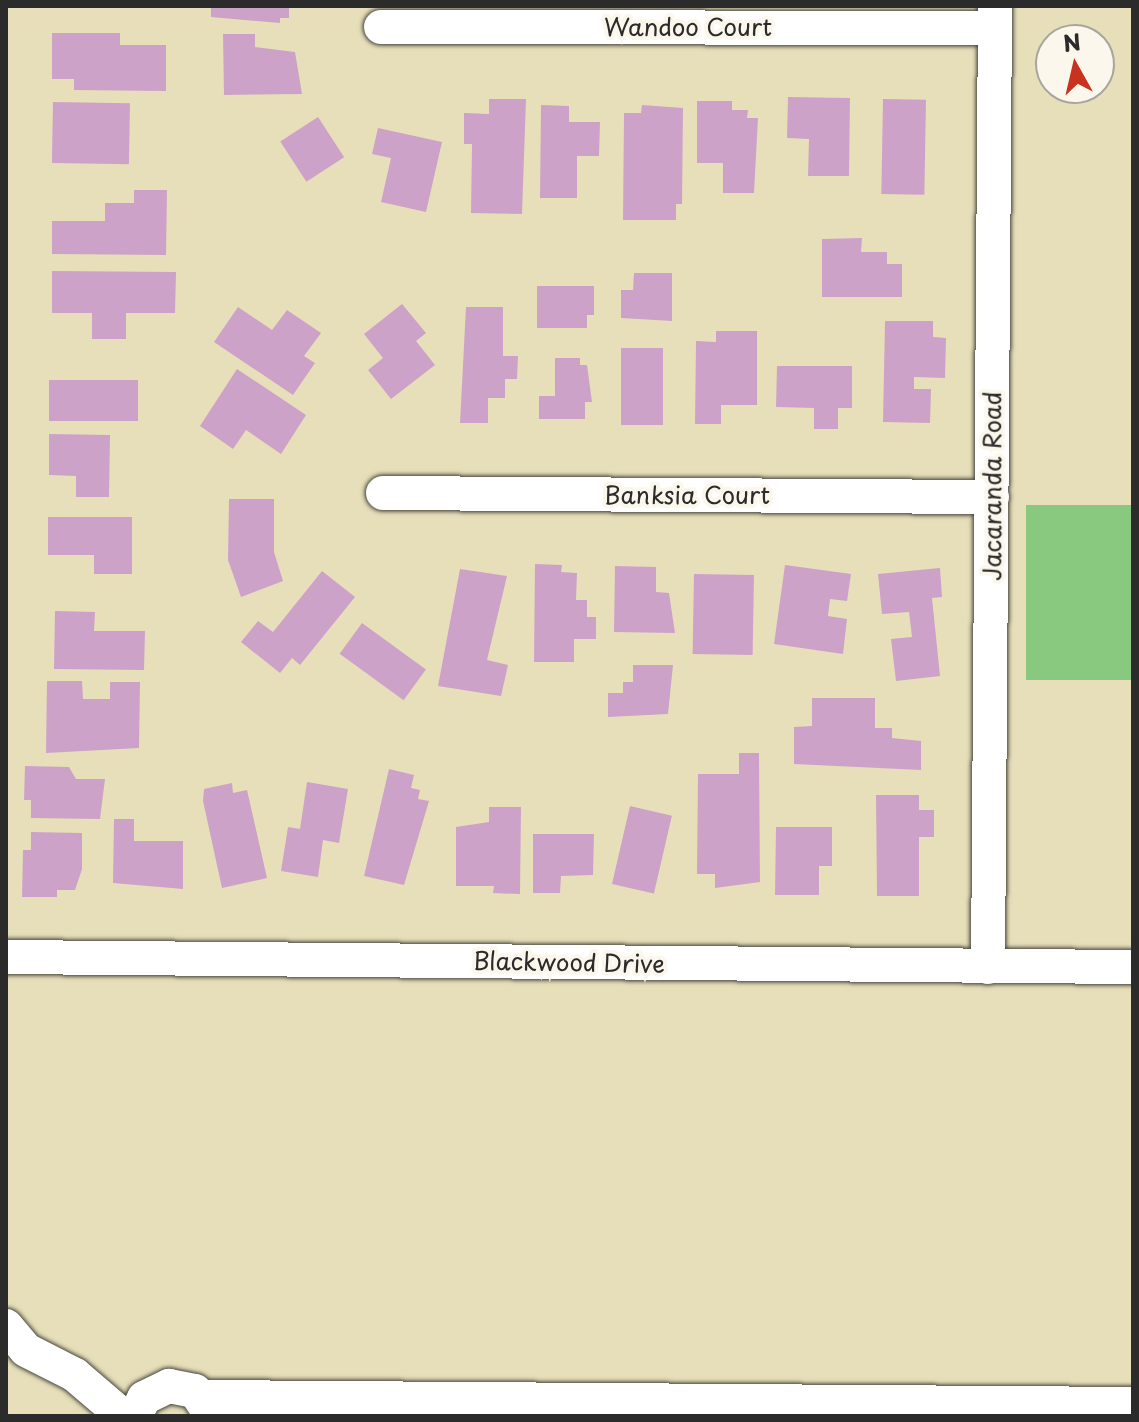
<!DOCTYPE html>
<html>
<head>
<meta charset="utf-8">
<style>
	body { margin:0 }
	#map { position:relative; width:1139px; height:1422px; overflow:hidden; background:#e7dfb9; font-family:"Playpen Sans",sans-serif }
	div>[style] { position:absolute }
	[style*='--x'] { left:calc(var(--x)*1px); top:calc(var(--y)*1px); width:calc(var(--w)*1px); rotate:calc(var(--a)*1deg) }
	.green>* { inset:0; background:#88c87f; transform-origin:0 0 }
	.building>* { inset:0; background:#cda2c9; transform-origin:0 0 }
	.roads { filter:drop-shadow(0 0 2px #474640) drop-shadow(0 0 2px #474640) }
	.minor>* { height:34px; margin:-17px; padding:0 17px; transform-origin:17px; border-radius:17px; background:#fff }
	span { translate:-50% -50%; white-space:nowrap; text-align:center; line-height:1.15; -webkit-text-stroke:8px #fbf7ec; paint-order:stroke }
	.street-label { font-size:24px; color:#2b2b2b }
	.frame { position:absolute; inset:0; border:8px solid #2b2b2b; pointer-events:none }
	.north { position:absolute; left:1035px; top:24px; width:80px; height:80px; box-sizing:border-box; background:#fbf7ec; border:2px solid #a8a59f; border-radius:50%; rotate:352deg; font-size:22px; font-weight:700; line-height:32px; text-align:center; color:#2b2b2b }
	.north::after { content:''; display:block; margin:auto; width:28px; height:36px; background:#c8321e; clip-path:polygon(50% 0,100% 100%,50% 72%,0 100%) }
</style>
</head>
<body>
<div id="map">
	<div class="green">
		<i style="left:1026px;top:505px;width:107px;height:175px"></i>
	</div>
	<div class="building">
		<i style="clip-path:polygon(211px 6px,289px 6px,289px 18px,280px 18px,280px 23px,211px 17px)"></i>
		<i style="clip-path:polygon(52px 33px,120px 33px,120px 45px,166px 45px,166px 91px,74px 90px,74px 79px,52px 79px)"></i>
		<i style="clip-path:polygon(223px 34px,255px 34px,255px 47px,295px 52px,302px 94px,224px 95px)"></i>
		<i style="clip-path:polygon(788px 97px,850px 98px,849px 176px,808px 176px,809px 139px,787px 138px)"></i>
		<i style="clip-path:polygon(489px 99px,526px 99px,522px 214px,471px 213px,472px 144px,464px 144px,464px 113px,489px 114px)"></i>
		<i style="left:883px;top:99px;width:43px;height:95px;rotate:1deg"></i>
		<i style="clip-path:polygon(697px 101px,732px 101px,732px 110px,748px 110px,747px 118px,758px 118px,754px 193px,723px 193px,723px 163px,697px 163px)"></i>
		<i style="left:53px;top:102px;width:77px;height:61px;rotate:1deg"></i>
		<i style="clip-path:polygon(541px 105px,569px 106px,569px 122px,600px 122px,599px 156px,577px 156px,577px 198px,540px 198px)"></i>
		<i style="clip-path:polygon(642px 105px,683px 108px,682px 204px,676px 204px,676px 220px,623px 220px,624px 113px,641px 113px)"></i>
		<i style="left:318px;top:117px;width:48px;height:45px;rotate:57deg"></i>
		<i style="clip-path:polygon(378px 128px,442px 142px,426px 212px,381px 202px,391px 158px,372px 154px)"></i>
		<i style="clip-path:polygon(134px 190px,167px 190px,166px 255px,52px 254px,52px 221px,105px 221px,105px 203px,134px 203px)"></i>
		<i style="clip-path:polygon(862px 238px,861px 252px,887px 252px,887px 264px,902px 264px,902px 297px,822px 297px,822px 239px)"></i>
		<i style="clip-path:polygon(52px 271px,176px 272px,175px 313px,126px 313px,126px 339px,92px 339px,92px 313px,52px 313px)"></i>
		<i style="clip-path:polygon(634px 273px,672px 273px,672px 321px,621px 318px,621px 290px,633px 290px)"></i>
		<i style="clip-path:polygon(537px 286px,594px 286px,594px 315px,587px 315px,587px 328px,537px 328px)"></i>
		<i style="clip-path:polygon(402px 304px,426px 333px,416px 341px,435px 365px,391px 399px,368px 370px,383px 358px,364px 334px)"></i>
		<i style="clip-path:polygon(238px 307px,272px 330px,287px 310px,321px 333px,304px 356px,315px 363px,293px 395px,214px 342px)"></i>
		<i style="clip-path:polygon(466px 307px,503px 307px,503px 356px,518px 356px,517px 379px,505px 379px,505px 398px,488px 398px,488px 423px,460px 423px)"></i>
		<i style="clip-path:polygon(885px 321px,933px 321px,933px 337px,946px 338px,945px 378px,914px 377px,914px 389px,931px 389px,930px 423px,883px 422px)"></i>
		<i style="clip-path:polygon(716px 331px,757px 331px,757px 405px,721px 405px,721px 424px,695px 424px,696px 341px,716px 342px)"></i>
		<i style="left:621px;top:348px;width:42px;height:77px"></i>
		<i style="clip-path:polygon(555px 358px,580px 358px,580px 365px,587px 365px,592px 402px,585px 402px,585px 419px,539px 419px,539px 396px,555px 396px)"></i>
		<i style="clip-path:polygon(777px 366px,852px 366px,852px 408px,838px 408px,838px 429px,814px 429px,814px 408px,776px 407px)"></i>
		<i style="clip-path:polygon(237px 369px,306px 415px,281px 454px,246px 430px,233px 449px,200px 426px)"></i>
		<i style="left:49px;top:380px;width:89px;height:41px"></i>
		<i style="clip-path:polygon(49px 434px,110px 435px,109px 497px,76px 497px,76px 476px,49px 475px)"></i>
		<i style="clip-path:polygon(229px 499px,274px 499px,274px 552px,283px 581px,241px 597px,228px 560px)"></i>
		<i style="clip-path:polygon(48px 517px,132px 517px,132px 574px,94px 574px,94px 555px,48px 555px)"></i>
		<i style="clip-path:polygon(535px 564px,562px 565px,561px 572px,577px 573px,576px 600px,587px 600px,587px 617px,596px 617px,596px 639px,574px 639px,574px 662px,534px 662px)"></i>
		<i style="clip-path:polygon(785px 565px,851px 574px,847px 601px,830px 599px,828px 616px,847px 619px,843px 654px,774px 644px)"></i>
		<i style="clip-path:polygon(615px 566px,656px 567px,656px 592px,669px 593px,675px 633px,614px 632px)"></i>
		<i style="clip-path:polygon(940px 568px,942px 597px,932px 598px,940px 676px,896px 681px,891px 639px,912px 637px,909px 612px,882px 614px,878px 574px)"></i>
		<i style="clip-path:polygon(460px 569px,507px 576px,487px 660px,508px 665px,501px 696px,438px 686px)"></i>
		<i style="clip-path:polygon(322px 571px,355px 597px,300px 665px,292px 658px,280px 673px,241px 642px,258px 621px,273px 632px)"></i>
		<i style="left:694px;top:574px;width:60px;height:80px;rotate:1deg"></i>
		<i style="clip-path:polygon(55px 611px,95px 612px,94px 631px,145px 631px,144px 670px,54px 669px)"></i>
		<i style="left:362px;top:623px;width:79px;height:38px;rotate:36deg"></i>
		<i style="clip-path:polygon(633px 665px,673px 665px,668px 714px,608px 717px,608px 693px,623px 693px,623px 682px,633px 682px)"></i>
		<i style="clip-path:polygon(47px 681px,82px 681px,83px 699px,110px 699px,110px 682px,140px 682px,139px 748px,46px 753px)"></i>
		<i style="clip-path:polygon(812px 698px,875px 698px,875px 728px,892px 728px,892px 738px,921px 741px,921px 770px,794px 764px,794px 727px,812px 726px)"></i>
		<i style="clip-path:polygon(739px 753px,759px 753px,760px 882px,715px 888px,715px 874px,697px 874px,698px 774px,739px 774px)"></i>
		<i style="clip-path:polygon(25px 766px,69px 767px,76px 779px,105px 779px,100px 819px,31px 818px,31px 800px,24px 800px)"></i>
		<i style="clip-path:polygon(389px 769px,414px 775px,411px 788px,420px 790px,418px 799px,429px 801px,404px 885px,364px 876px)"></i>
		<i style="clip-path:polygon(307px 782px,348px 789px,339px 843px,323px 840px,318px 877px,281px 871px,288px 827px,300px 829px)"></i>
		<i style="clip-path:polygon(232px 783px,233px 793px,247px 790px,267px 878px,222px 888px,203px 801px,204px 789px)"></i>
		<i style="clip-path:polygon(876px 795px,919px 795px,919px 810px,934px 810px,934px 837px,919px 837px,919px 896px,877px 896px)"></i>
		<i style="left:630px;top:806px;width:43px;height:80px;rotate:13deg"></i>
		<i style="clip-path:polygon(489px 807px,521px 807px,520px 894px,493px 893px,494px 886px,456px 886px,456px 827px,489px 822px)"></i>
		<i style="clip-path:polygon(114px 819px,134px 819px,134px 841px,183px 841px,183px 889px,113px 883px)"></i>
		<i style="clip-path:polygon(776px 827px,832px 827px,832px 866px,819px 866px,819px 895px,775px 895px)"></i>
		<i style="clip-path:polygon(31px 832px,82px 833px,82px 869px,75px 890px,57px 890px,57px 897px,22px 897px,23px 850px,31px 850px)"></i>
		<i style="clip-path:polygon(533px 834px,594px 834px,593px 875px,561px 876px,560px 893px,533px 893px)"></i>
	</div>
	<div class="roads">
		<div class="minor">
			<i style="--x:381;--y:27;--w:614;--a:0.09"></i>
			<i style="--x:383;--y:493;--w:609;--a:0.38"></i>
			<i style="--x:6;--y:957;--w:1127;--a:0.51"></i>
			<i style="--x:988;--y:967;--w:961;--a:-89.58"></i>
			<i style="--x:6;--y:1326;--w:31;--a:50"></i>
			<i style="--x:26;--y:1350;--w:55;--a:27"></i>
			<i style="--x:75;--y:1375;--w:63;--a:40.5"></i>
			<i style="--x:202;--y:1397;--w:931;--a:0.43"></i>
			<i style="--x:135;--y:1416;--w:20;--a:-63"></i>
			<i style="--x:144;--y:1398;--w:28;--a:-26"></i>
			<i style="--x:169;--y:1386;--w:26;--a:11"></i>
			<i style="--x:195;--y:1391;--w:30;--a:56"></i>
		</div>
	</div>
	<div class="street-label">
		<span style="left:688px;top:27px">Wandoo Court</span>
		<span style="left:992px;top:486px;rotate:-90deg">Jacaranda Road</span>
		<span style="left:687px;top:495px">Banksia Court</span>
		<span style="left:569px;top:962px;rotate:1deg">Blackwood Drive</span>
	</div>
	<div class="frame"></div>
	<div class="north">N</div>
</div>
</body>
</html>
